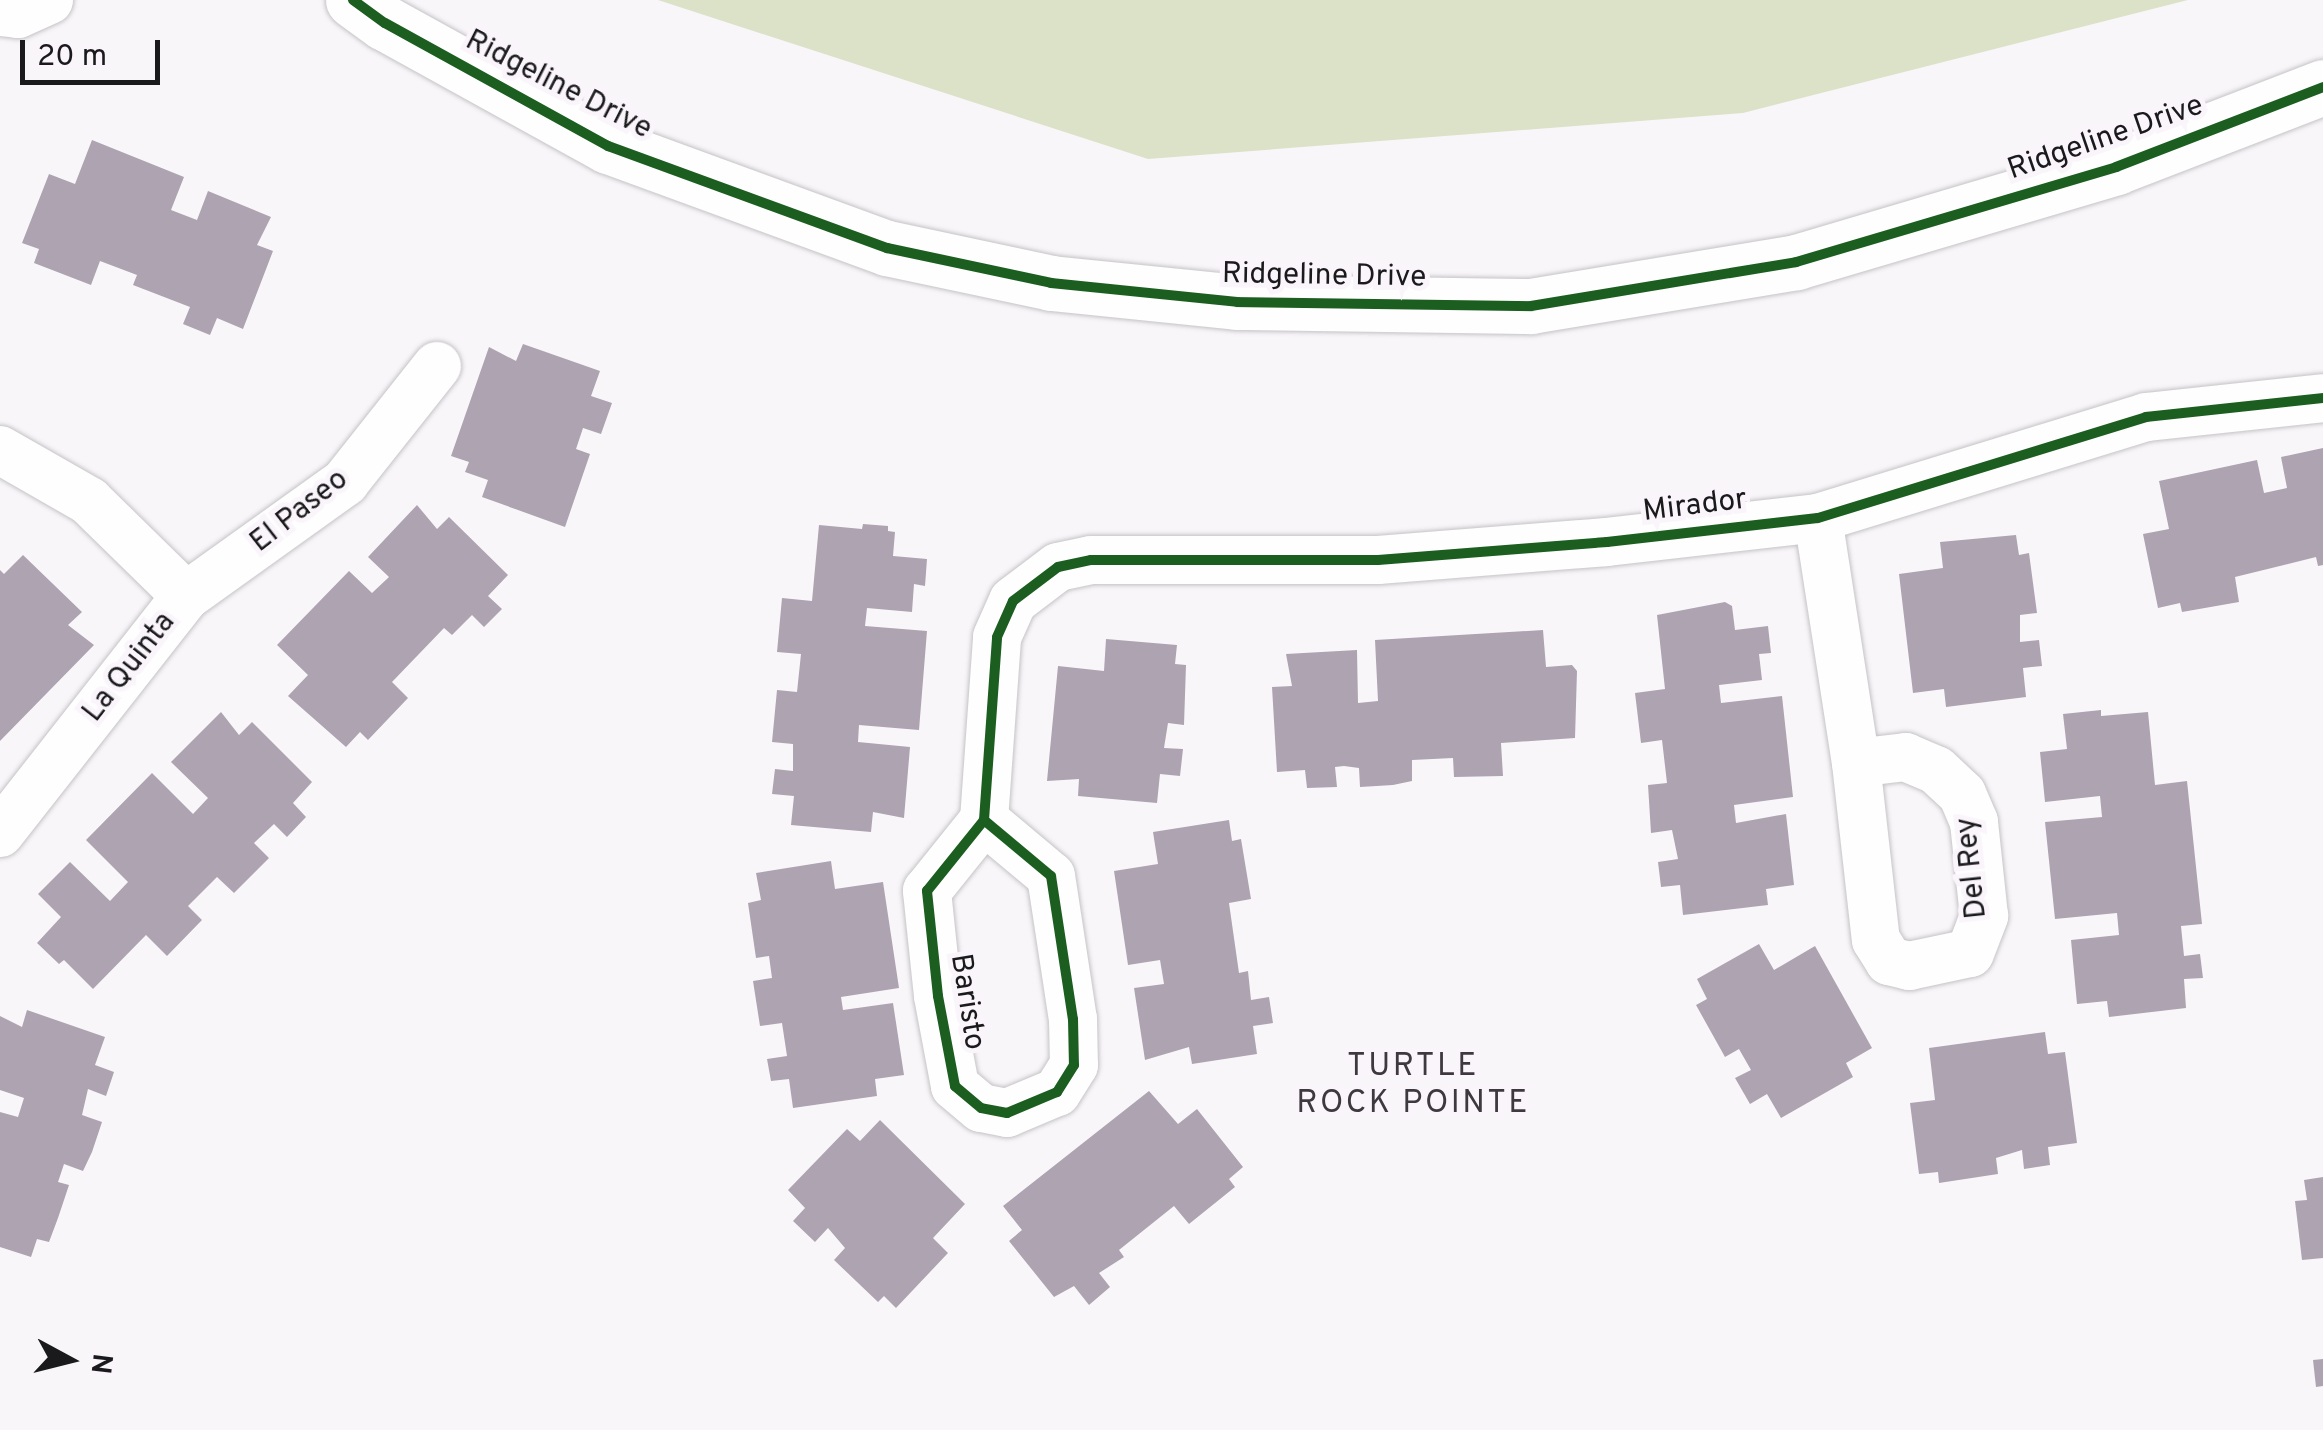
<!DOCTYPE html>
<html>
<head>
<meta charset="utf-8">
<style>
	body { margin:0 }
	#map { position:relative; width:2323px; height:1430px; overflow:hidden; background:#f9f6fa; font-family:Overpass,sans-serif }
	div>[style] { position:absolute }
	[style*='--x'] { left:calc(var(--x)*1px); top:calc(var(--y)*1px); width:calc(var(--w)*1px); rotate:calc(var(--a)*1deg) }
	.green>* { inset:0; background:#dce2c8 }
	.building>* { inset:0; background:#aea3b1 }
	.roads { filter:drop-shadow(0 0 2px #c5c3c6) drop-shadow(0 0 2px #c5c3c6) }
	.minor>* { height:48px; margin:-24px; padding:0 24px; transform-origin:24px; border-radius:24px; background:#fefefe }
	.tertiary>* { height:55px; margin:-27.5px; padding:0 27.5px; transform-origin:27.5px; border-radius:27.5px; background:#fefefe }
	.cycleway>* { height:10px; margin:-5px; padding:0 5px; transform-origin:5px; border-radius:5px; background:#1b5e20 }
	span { translate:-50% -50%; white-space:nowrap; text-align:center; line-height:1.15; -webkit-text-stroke:10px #faf5fb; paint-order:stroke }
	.street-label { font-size:30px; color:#1a191b }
	.neighbourhood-label { font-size:32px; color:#3d393e; letter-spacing:2.5px }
	.north { position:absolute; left:20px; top:1310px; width:100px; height:100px; -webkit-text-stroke:8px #faf5fb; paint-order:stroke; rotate:97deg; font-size:28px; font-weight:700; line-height:40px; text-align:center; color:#1a191b }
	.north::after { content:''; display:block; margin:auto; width:35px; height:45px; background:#1a191b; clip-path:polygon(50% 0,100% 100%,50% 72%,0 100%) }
	.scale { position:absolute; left:20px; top:40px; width:140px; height:45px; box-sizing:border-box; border:5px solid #1a191b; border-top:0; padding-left:12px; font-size:30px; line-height:35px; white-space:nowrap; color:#1a191b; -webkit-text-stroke:8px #faf5fb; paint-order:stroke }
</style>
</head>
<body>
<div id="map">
	<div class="green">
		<i style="clip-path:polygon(658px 0,2188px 0,1743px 113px,1148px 159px)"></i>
	</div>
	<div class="building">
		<i style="clip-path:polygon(92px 140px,184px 177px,171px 210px,197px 220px,208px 191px,271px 217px,257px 245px,273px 251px,243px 329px,217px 318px,210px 335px,183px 324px,190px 307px,133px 285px,137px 275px,100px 261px,91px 285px,34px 263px,39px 249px,22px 243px,49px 174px,75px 184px)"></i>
		<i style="clip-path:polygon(523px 344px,600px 371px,591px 396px,612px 403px,601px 434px,583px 428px,576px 449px,590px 454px,565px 527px,482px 497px,488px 480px,465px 472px,469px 462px,451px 456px,489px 347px,516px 361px)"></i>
		<i style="clip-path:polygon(2323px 448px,2323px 565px,2318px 566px,2316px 557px,2235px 577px,2239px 602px,2182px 612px,2180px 603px,2158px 608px,2143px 534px,2169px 529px,2159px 481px,2257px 460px,2264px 493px,2287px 488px,2281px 457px)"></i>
		<i style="clip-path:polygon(417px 505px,437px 529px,449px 517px,508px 575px,488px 596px,502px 609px,484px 627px,472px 615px,452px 635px,444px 628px,392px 682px,408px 698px,368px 740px,360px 732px,346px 747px,288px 696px,308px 675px,277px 645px,349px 571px,372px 593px,389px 577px,368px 557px)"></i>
		<i style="clip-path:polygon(863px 524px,888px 526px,888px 531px,895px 532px,893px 556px,927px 559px,925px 586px,914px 584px,912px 612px,867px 608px,865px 626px,927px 631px,919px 730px,859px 725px,858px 742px,910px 747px,904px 818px,873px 812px,871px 832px,791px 825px,794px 796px,772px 794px,775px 769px,793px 771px,793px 744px,772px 742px,777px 690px,797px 692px,801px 654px,777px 652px,782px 598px,812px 601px,819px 525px,862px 529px)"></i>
		<i style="clip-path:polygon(2016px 535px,2019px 555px,2029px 553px,2037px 613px,2020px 615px,2020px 642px,2039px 640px,2042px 666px,2023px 668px,2026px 697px,1946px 707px,1944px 689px,1913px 693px,1899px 574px,1943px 568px,1940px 542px)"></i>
		<i style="clip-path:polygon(23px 555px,82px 612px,68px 625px,94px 645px,0 741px,0 570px,4px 574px)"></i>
		<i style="clip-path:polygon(1725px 602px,1732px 606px,1735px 630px,1768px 626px,1771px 653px,1759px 654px,1762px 680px,1719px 685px,1721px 703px,1782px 696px,1793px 797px,1734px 805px,1736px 823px,1786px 814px,1794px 885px,1766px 889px,1768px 905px,1683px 915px,1680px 885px,1661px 887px,1658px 862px,1678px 859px,1672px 830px,1651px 833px,1648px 785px,1667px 783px,1662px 740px,1641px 743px,1635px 693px,1665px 689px,1657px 615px)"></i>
		<i style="clip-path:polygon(1543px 630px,1546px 667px,1572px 665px,1577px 671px,1575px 738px,1501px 743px,1503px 776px,1454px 777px,1453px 758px,1412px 760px,1412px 781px,1393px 785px,1360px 787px,1359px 768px,1344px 766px,1335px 767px,1337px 787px,1307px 788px,1305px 770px,1277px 772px,1272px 687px,1292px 686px,1286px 654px,1357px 650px,1358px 703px,1378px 701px,1375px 640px)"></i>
		<i style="clip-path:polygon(1106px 639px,1177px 645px,1175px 664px,1186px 665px,1184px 725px,1168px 723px,1164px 748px,1183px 749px,1180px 776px,1160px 774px,1157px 803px,1078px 796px,1079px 779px,1047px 781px,1058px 666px,1104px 671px)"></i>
		<i style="clip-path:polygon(2101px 710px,2101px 716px,2148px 712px,2155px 785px,2187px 781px,2202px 924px,2181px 926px,2184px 956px,2200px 954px,2203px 978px,2184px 979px,2186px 1008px,2109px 1017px,2107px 1001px,2077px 1004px,2071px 940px,2119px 935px,2117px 913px,2055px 919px,2045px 822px,2102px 817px,2100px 796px,2045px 802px,2040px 752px,2067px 749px,2063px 714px)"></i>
		<i style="clip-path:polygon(221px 712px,239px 735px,252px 722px,312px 782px,293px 803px,306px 817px,287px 837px,274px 824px,254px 843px,269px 858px,234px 893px,217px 877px,188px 906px,202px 920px,167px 956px,146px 935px,93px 989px,64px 960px,59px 964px,37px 943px,61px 917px,38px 894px,70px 862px,110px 901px,128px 882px,86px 840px,152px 773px,193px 814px,208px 798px,171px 762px)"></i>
		<i style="clip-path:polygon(1229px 820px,1232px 841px,1241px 839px,1251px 899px,1229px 903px,1239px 973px,1248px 971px,1251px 1000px,1269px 997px,1273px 1023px,1253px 1026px,1257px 1054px,1192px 1064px,1189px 1047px,1145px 1060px,1134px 988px,1164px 984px,1160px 960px,1128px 965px,1114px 871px,1158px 864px,1153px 832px)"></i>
		<i style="clip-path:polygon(831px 861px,835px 889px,883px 882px,899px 988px,841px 997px,843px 1010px,893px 1003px,904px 1075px,875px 1079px,877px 1096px,793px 1108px,789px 1079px,771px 1081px,767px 1059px,787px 1056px,782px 1023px,760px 1026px,753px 981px,772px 978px,769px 956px,756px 958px,748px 903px,761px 900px,756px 873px)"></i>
		<i style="clip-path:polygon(1759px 944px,1774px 970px,1815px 946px,1872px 1048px,1846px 1063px,1853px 1077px,1781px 1118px,1767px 1094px,1750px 1104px,1735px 1078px,1751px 1070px,1739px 1049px,1725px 1057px,1696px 1005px,1707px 999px,1697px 979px)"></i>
		<i style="clip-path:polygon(27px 1010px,105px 1037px,95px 1065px,114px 1072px,106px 1096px,88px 1089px,82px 1115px,102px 1122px,92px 1152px,83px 1171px,64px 1164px,58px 1182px,69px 1185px,58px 1218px,49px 1242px,37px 1239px,31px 1257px,0 1247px,0 1112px,18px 1117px,24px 1098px,0 1090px,0 1016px,22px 1027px)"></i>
		<i style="clip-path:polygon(2045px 1032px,2048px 1054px,2065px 1052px,2077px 1143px,2048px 1147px,2050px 1165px,2024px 1169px,2022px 1150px,1996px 1158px,1998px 1174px,1939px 1183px,1938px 1172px,1919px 1174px,1910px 1103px,1935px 1100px,1929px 1048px)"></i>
		<i style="clip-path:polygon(1149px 1091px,1178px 1124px,1197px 1109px,1243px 1167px,1229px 1179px,1235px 1187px,1189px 1224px,1174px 1206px,1119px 1250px,1124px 1257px,1099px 1273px,1110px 1287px,1089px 1305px,1074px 1286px,1054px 1297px,1009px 1241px,1022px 1230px,1003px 1206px)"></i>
		<i style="clip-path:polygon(880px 1120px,965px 1204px,933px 1238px,948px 1253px,896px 1308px,884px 1296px,878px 1302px,834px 1260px,845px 1248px,828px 1228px,815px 1242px,793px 1221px,805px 1208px,788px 1190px,847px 1129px,860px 1141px)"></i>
		<i style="clip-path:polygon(2323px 1177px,2323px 1258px,2302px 1260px,2295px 1201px,2307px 1200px,2304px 1180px)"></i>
		<i style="clip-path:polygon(2323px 1359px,2323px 1386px,2316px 1387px,2313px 1360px)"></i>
	</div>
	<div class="roads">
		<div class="minor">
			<i style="--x:0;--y:12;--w:18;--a:6"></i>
			<i style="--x:18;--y:14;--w:34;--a:-24"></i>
			<i style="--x:0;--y:450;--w:103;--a:29.8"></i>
			<i style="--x:89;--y:501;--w:136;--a:44.4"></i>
			<i style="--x:1818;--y:518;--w:248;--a:81.2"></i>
			<i style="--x:1856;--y:763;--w:178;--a:83.6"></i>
			<i style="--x:1876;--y:940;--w:25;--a:58"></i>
			<i style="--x:1889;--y:961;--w:21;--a:14"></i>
			<i style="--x:1909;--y:966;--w:62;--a:-12"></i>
			<i style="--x:1970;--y:953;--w:40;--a:-69"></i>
			<i style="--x:1984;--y:916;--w:95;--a:-96.1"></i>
			<i style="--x:1974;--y:822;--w:30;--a:-113"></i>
			<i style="--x:1962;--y:794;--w:35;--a:-137"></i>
			<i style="--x:1936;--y:770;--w:33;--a:-157"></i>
			<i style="--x:1906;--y:757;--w:50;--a:173.2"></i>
			<i style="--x:984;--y:820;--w:87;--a:39.9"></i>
			<i style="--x:1051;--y:876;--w:145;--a:81.3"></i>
			<i style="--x:1073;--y:1019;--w:46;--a:88.8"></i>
			<i style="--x:1074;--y:1065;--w:32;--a:122"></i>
			<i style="--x:1057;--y:1092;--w:54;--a:157.2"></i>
			<i style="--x:1007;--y:1113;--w:26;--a:-169"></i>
			<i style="--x:981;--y:1108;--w:34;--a:-140"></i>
			<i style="--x:955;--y:1086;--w:92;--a:-100.7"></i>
			<i style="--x:938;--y:996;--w:106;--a:-96"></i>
			<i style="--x:927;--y:891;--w:91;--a:-51.2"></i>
			<i style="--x:984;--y:820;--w:183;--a:-85.9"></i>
			<i style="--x:997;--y:637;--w:39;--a:-66"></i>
			<i style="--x:1013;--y:601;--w:56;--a:-37.1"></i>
			<i style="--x:1058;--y:567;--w:34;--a:-12"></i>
			<i style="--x:1091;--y:560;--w:287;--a:0"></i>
			<i style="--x:1378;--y:560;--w:230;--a:-4.5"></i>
			<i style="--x:1607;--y:542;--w:212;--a:-6.5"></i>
			<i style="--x:1818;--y:518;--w:343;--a:-17.1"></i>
			<i style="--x:2146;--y:417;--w:178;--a:-6.1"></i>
			<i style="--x:0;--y:833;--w:301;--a:-51.9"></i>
			<i style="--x:186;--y:596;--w:196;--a:-35.6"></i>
			<i style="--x:345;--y:482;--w:148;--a:-51.6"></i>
		</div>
		<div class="tertiary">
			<i style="--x:353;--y:0;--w:39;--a:36"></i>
			<i style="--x:385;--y:23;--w:255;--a:28.9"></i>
			<i style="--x:608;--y:146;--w:297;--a:20.1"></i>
			<i style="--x:887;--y:248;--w:168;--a:12"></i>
			<i style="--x:1051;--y:283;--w:187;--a:5.8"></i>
			<i style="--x:1237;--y:302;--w:294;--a:0.8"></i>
			<i style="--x:1531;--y:306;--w:269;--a:-9.4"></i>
			<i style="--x:1796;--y:262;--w:334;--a:-16.5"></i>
			<i style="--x:2116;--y:167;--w:222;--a:-21.1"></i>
		</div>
	</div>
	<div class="cycleway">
		<i style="--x:353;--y:0;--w:39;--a:36"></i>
		<i style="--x:385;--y:23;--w:255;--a:28.9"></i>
		<i style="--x:608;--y:146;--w:297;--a:20.1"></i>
		<i style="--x:887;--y:248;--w:168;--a:12"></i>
		<i style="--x:1051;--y:283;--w:187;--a:5.8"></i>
		<i style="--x:1237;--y:302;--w:294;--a:0.8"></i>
		<i style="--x:1531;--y:306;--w:269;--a:-9.4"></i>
		<i style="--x:1796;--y:262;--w:334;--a:-16.5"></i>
		<i style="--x:2116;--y:167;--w:222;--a:-21.1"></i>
		<i style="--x:984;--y:820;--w:87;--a:39.9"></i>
		<i style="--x:1051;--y:876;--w:145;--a:81.3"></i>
		<i style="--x:1073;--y:1019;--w:46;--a:88.8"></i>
		<i style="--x:1074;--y:1065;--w:32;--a:122"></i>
		<i style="--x:1057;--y:1092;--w:54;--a:157.2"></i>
		<i style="--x:1007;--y:1113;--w:26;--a:-169"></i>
		<i style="--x:981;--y:1108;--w:34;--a:-140"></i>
		<i style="--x:955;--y:1086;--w:92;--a:-100.7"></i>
		<i style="--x:938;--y:996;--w:106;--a:-96"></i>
		<i style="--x:927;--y:891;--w:91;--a:-51.2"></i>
		<i style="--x:984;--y:820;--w:183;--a:-85.9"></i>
		<i style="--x:997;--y:637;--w:39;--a:-66"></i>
		<i style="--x:1013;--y:601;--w:56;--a:-37.1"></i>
		<i style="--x:1058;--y:567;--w:34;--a:-12"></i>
		<i style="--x:1091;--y:560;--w:287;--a:0"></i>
		<i style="--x:1378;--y:560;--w:230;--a:-4.5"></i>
		<i style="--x:1607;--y:542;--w:212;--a:-6.5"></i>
		<i style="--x:1818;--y:518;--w:343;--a:-17.1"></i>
		<i style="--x:2146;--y:417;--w:178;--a:-6.1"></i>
	</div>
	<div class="street-label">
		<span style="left:558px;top:86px;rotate:27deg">Ridgeline Drive</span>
		<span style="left:2106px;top:139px;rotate:-19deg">Ridgeline Drive</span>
		<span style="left:1324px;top:277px;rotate:1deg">Ridgeline Drive</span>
		<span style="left:1695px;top:507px;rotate:-7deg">Mirador</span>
		<span style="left:300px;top:512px;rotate:-38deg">El Paseo</span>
		<span style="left:130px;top:668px;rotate:-52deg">La Quinta</span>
		<span style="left:1973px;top:868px;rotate:-96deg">Del Rey</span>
		<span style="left:966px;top:1002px;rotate:81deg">Baristo</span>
	</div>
	<div class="neighbourhood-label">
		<span style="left:1413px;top:1086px">TURTLE<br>ROCK POINTE</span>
	</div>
	<div class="north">N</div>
	<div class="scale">20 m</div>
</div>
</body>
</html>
